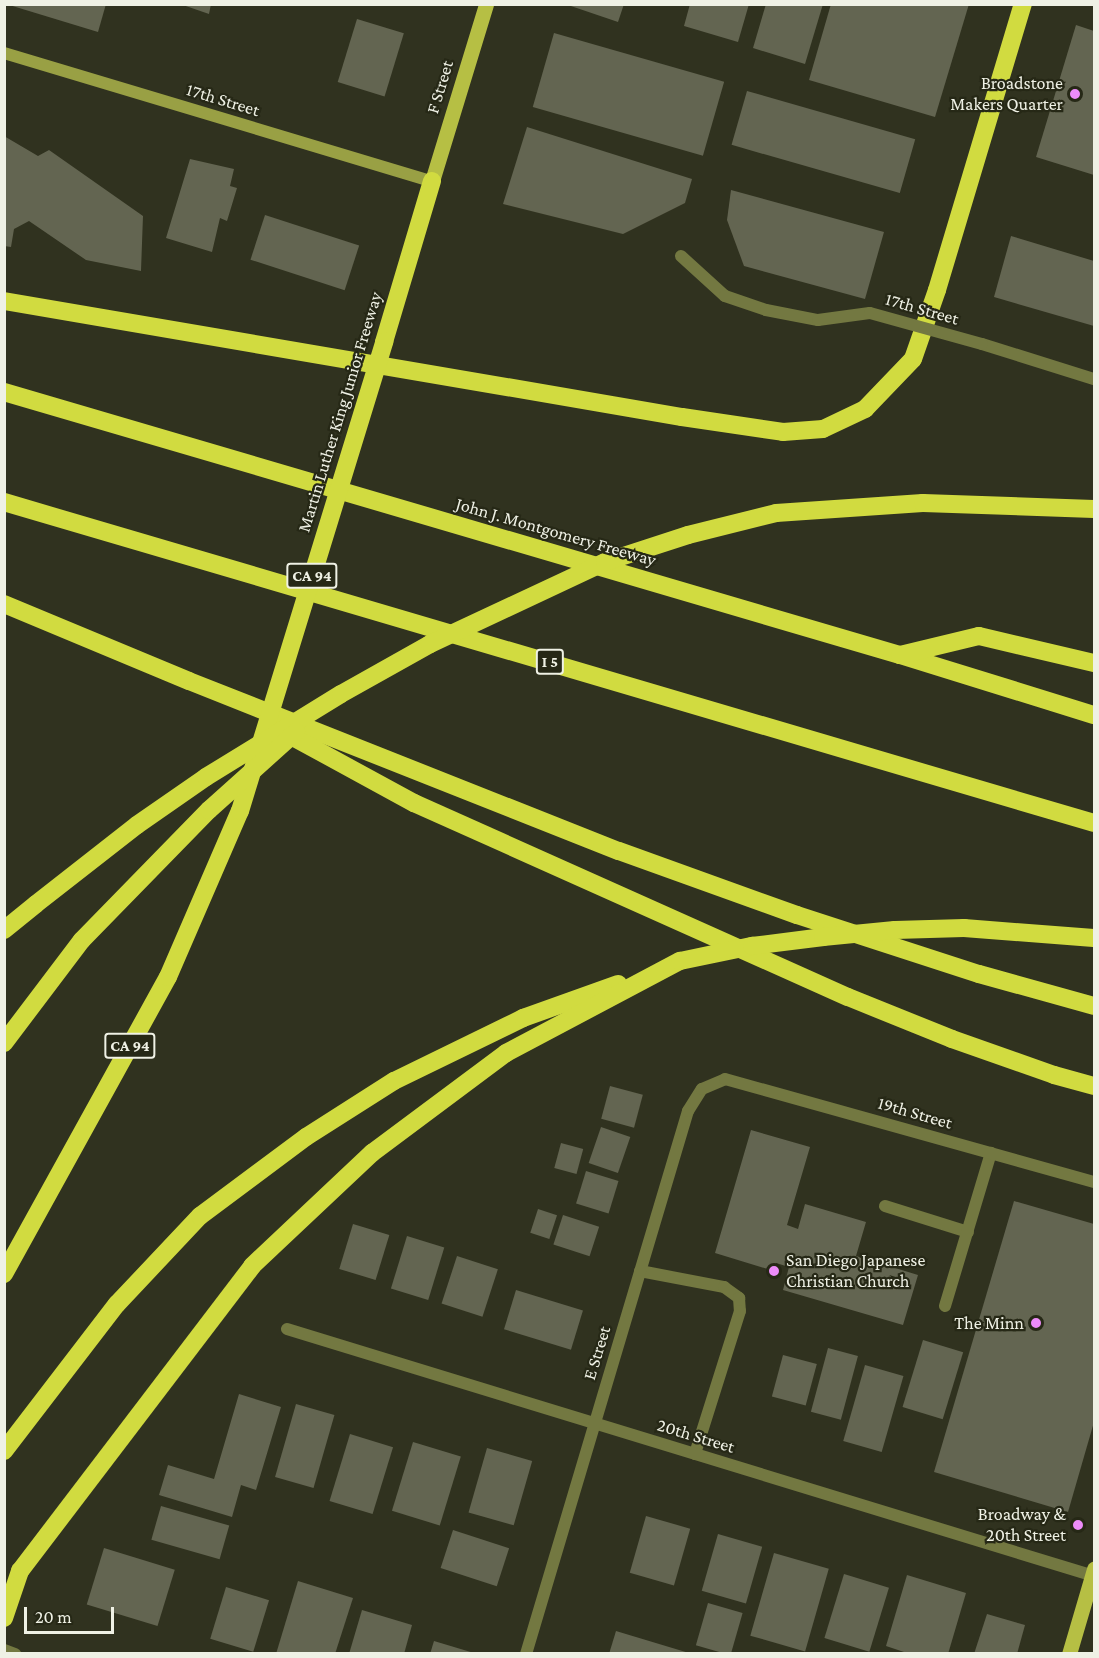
<!DOCTYPE html>
<html>
<head>
<meta charset="utf-8">
<style>
	body { margin:0 }
	#map { position:relative; width:1099px; height:1658px; overflow:hidden; background:#30321f; font-family:"Crimson Pro",serif }
	div>[style] { position:absolute }
	[style*='--x'] { left:calc(var(--x)*1px); top:calc(var(--y)*1px); width:calc(var(--w)*1px); rotate:calc(var(--a)*1deg) }
	.building>* { inset:0; background:#636551; transform-origin:0 0 }
	.lane>* { height:12px; margin:-6px; padding:0 6px; transform-origin:6px; border-radius:6px; background:#737841 }
	.street>* { height:12px; margin:-6px; padding:0 6px; transform-origin:6px; border-radius:6px; background:#737841 }
	.secondary>* { height:12px; margin:-6px; padding:0 6px; transform-origin:6px; border-radius:6px; background:#99a044 }
	.primary>* { height:15px; margin:-7.5px; padding:0 7.5px; transform-origin:7.5px; border-radius:7.5px; background:#b6bf44 }
	.highway>* { height:18px; margin:-9px; padding:0 9px; transform-origin:9px; border-radius:9px; background:#d1db40 }
	.street-bridge>* { height:12px; margin:-6px; padding:0 6px; transform-origin:6px; border-radius:6px; background:#737841 }
	.highway-bridge>* { height:18px; margin:-9px; padding:0 9px; transform-origin:9px; border-radius:9px; background:#d1db40 }
	.dots>* { width:16px; height:16px; translate:-50% -50%; box-sizing:border-box; border:3px solid #262816; border-radius:50% }
	span { translate:-50% -50%; white-space:nowrap; text-align:center; line-height:1.15; -webkit-text-stroke:4.5px #262816; paint-order:stroke }
	.shield-label span { padding:2px 4px; background:#262816; border:2px solid; border-radius:4px; -webkit-text-stroke-width:0 }
	.shield-label { font-size:16px; color:#eff1e5; font-weight:700 }
	.poi-label { font-size:18px; color:#eff1e5 }
	.right { translate:-100% -50%; text-align:right }
	.left { translate:0 -50%; text-align:left }
	.street-label { font-size:18px; color:#eff1e5 }
	.frame { position:absolute; inset:0; border:6px solid #eff1e5; pointer-events:none }
	.scale { position:absolute; left:24px; top:1607px; width:90px; height:27px; box-sizing:border-box; border:3px solid #eff1e5; border-top:0; padding-left:8px; font-size:18px; line-height:21px; white-space:nowrap; color:#eff1e5; -webkit-text-stroke:4px #262816; paint-order:stroke }
</style>
</head>
<body>
<div id="map">
	<div class="building">
		<i style="clip-path:polygon(6px 4px,106px 4px,98px 32px)"></i>
		<i style="clip-path:polygon(180px 4px,211px 4px,209px 14px)"></i>
		<i style="clip-path:polygon(565px 4px,624px 4px,618px 22px)"></i>
		<i style="clip-path:polygon(690px 4px,749px 4px,738px 42px,684px 26px)"></i>
		<i style="clip-path:polygon(766px 4px,823px 4px,805px 64px,753px 48px)"></i>
		<i style="clip-path:polygon(831px 4px,969px 4px,935px 117px,809px 80px)"></i>
		<i style="left:357px;top:19px;width:49px;height:66px;rotate:17deg"></i>
		<i style="clip-path:polygon(1076px 25px,1094px 31px,1094px 175px,1036px 157px)"></i>
		<i style="left:554px;top:33px;width:177px;height:77px;rotate:16deg"></i>
		<i style="left:747px;top:91px;width:175px;height:56px;rotate:16deg"></i>
		<i style="clip-path:polygon(527px 127px,692px 179px,685px 203px,623px 234px,503px 204px)"></i>
		<i style="clip-path:polygon(4px 136px,38px 156px,49px 150px,143px 216px,141px 271px,86px 260px,29px 221px,14px 229px,11px 247px,4px 246px)"></i>
		<i style="clip-path:polygon(190px 159px,234px 169px,230px 186px,237px 188px,227px 221px,220px 218px,212px 252px,166px 238px)"></i>
		<i style="clip-path:polygon(731px 190px,884px 232px,865px 299px,744px 266px,727px 220px)"></i>
		<i style="left:265px;top:215px;width:99px;height:47px;rotate:18deg"></i>
		<i style="clip-path:polygon(1011px 236px,1094px 261px,1094px 326px,994px 297px)"></i>
		<i style="left:610px;top:1086px;width:34px;height:34px;rotate:15deg"></i>
		<i style="left:601px;top:1127px;width:31px;height:38px;rotate:19deg"></i>
		<i style="clip-path:polygon(751px 1130px,810px 1147px,787px 1225px,798px 1229px,805px 1204px,866px 1222px,856px 1256px,918px 1275px,903px 1325px,783px 1290px,789px 1267px,776px 1263px,774px 1271px,715px 1253px)"></i>
		<i style="left:561px;top:1143px;width:23px;height:26px;rotate:15deg"></i>
		<i style="left:586px;top:1171px;width:34px;height:34px;rotate:17deg"></i>
		<i style="clip-path:polygon(1014px 1201px,1094px 1224px,1094px 1422px,1068px 1512px,934px 1472px)"></i>
		<i style="left:538px;top:1209px;width:20px;height:25px;rotate:18deg"></i>
		<i style="left:563px;top:1215px;width:38px;height:31px;rotate:18deg"></i>
		<i style="left:353px;top:1224px;width:38px;height:47px;rotate:17deg"></i>
		<i style="left:407px;top:1236px;width:39px;height:55px;rotate:17deg"></i>
		<i style="left:457px;top:1256px;width:43px;height:50px;rotate:18deg"></i>
		<i style="left:516px;top:1290px;width:70px;height:41px;rotate:17deg"></i>
		<i style="left:923px;top:1340px;width:42px;height:70px;rotate:17deg"></i>
		<i style="left:828px;top:1348px;width:31px;height:66px;rotate:15deg"></i>
		<i style="left:783px;top:1355px;width:35px;height:43px;rotate:15deg"></i>
		<i style="left:865px;top:1365px;width:40px;height:79px;rotate:16deg"></i>
		<i style="clip-path:polygon(239px 1394px,281px 1407px,256px 1490px,241px 1485px,232px 1517px,159px 1495px,168px 1465px,214px 1479px)"></i>
		<i style="left:296px;top:1404px;width:40px;height:76px;rotate:16deg"></i>
		<i style="left:350px;top:1434px;width:45px;height:70px;rotate:17deg"></i>
		<i style="left:413px;top:1442px;width:50px;height:72px;rotate:17deg"></i>
		<i style="left:487px;top:1448px;width:47px;height:67px;rotate:16deg"></i>
		<i style="left:161px;top:1506px;width:71px;height:35px;rotate:16deg"></i>
		<i style="left:646px;top:1516px;width:46px;height:59px;rotate:16deg"></i>
		<i style="left:453px;top:1530px;width:59px;height:40px;rotate:18deg"></i>
		<i style="left:718px;top:1534px;width:46px;height:59px;rotate:16deg"></i>
		<i style="left:104px;top:1548px;width:74px;height:59px;rotate:17deg"></i>
		<i style="left:774px;top:1553px;width:57px;height:86px;rotate:16deg"></i>
		<i style="left:844px;top:1574px;width:47px;height:67px;rotate:17deg"></i>
		<i style="clip-path:polygon(907px 1575px,966px 1593px,948px 1654px,910px 1654px,886px 1646px)"></i>
		<i style="clip-path:polygon(298px 1581px,353px 1598px,335px 1654px,276px 1654px)"></i>
		<i style="left:226px;top:1587px;width:45px;height:54px;rotate:17deg"></i>
		<i style="left:708px;top:1603px;width:36px;height:44px;rotate:16deg"></i>
		<i style="clip-path:polygon(362px 1610px,412px 1625px,404px 1654px,349px 1654px)"></i>
		<i style="clip-path:polygon(987px 1614px,1025px 1625px,1017px 1654px,974px 1654px)"></i>
		<i style="clip-path:polygon(616px 1631px,689px 1653px,689px 1654px,609px 1654px)"></i>
		<i style="clip-path:polygon(434px 1641px,474px 1653px,474px 1654px,430px 1654px)"></i>
	</div>
	<div class="lane">
		<i style="--x:885;--y:1206;--w:87;--a:17.4"></i>
		<i style="--x:640;--y:1271;--w:86;--a:10.8"></i>
		<i style="--x:724;--y:1287;--w:19;--a:36"></i>
		<i style="--x:739;--y:1298;--w:13;--a:86"></i>
		<i style="--x:740;--y:1311;--w:150;--a:107.5"></i>
		<i style="--x:945;--y:1306;--w:160;--a:-73.3"></i>
	</div>
	<div class="street">
		<i style="--x:681;--y:256;--w:59;--a:42.3"></i>
		<i style="--x:725;--y:296;--w:43;--a:18.9"></i>
		<i style="--x:766;--y:310;--w:53;--a:10.9"></i>
		<i style="--x:818;--y:320;--w:52;--a:-7.7"></i>
		<i style="--x:982;--y:344;--w:117;--a:17.4"></i>
		<i style="--x:287;--y:1329;--w:844;--a:17.02"></i>
		<i style="--x:4;--y:1650;--w:12;--a:20"></i>
		<i style="--x:526;--y:1654;--w:567;--a:-73.39"></i>
		<i style="--x:688;--y:1111;--w:26;--a:-58"></i>
		<i style="--x:702;--y:1089;--w:25;--a:-23"></i>
		<i style="--x:725;--y:1079;--w:383;--a:15.6"></i>
	</div>
	<div class="secondary">
		<i style="--x:4;--y:53;--w:447;--a:16.7"></i>
	</div>
	<div class="primary">
		<i style="--x:432;--y:181;--w:185;--a:-73"></i>
		<i style="--x:1069;--y:1654;--w:89;--a:-73.6"></i>
	</div>
	<div class="highway">
		<i style="--x:4;--y:301;--w:688;--a:9.71"></i>
		<i style="--x:682;--y:417;--w:102;--a:8.4"></i>
		<i style="--x:783;--y:432;--w:40;--a:-4.3"></i>
		<i style="--x:823;--y:429;--w:47;--a:-25.5"></i>
		<i style="--x:865;--y:409;--w:69;--a:-46.2"></i>
		<i style="--x:913;--y:359;--w:73;--a:-70.8"></i>
		<i style="--x:937;--y:290;--w:299;--a:-73.3"></i>
		<i style="--x:384;--y:342;--w:168;--a:-73.4"></i>
		<i style="--x:4;--y:392;--w:934;--a:16.36"></i>
		<i style="--x:900;--y:655;--w:203;--a:17.2"></i>
		<i style="--x:4;--y:502;--w:1136;--a:16.41"></i>
		<i style="--x:4;--y:604;--w:200;--a:22.6"></i>
		<i style="--x:189;--y:681;--w:462;--a:21.6"></i>
		<i style="--x:619;--y:851;--w:189;--a:19.8"></i>
		<i style="--x:797;--y:915;--w:191;--a:18"></i>
		<i style="--x:979;--y:974;--w:119;--a:15.5"></i>
		<i style="--x:900;--y:655;--w:81;--a:-13.5"></i>
		<i style="--x:979;--y:636;--w:118;--a:13.2"></i>
		<i style="--x:280;--y:730;--w:153;--a:28.6"></i>
		<i style="--x:414;--y:803;--w:475;--a:24.1"></i>
		<i style="--x:848;--y:997;--w:112;--a:22"></i>
		<i style="--x:952;--y:1039;--w:108;--a:19.4"></i>
		<i style="--x:1054;--y:1075;--w:41;--a:15.4"></i>
		<i style="--x:964;--y:928;--w:130;--a:4.4"></i>
		<i style="--x:4;--y:930;--w:41;--a:-39.1"></i>
		<i style="--x:4;--y:1043;--w:129;--a:-52.9"></i>
		<i style="--x:4;--y:1274;--w:339;--a:-61.1"></i>
		<i style="--x:168;--y:977;--w:181;--a:-66.6"></i>
		<i style="--x:4;--y:1451;--w:185;--a:-52.5"></i>
		<i style="--x:117;--y:1304;--w:121;--a:-46.7"></i>
		<i style="--x:200;--y:1216;--w:132;--a:-36.7"></i>
		<i style="--x:306;--y:1137;--w:104;--a:-32.5"></i>
		<i style="--x:394;--y:1081;--w:144;--a:-26"></i>
		<i style="--x:523;--y:1018;--w:101;--a:-19.7"></i>
		<i style="--x:4;--y:1618;--w:50;--a:-71.2"></i>
		<i style="--x:20;--y:1571;--w:383;--a:-52.7"></i>
		<i style="--x:252;--y:1266;--w:165;--a:-43.3"></i>
		<i style="--x:372;--y:1153;--w:167;--a:-36.7"></i>
		<i style="--x:506;--y:1053;--w:197;--a:-27.9"></i>
	</div>
	<div class="street-bridge">
		<i style="--x:870;--y:313;--w:116;--a:15.5"></i>
	</div>
	<div class="highway-bridge">
		<i style="--x:240;--y:811;--w:491;--a:-72.9"></i>
		<i style="--x:36;--y:904;--w:128;--a:-38"></i>
		<i style="--x:137;--y:825;--w:84;--a:-34.8"></i>
		<i style="--x:206;--y:777;--w:158;--a:-31.6"></i>
		<i style="--x:341;--y:694;--w:102;--a:-29.3"></i>
		<i style="--x:430;--y:644;--w:193;--a:-25.1"></i>
		<i style="--x:605;--y:562;--w:87;--a:-18"></i>
		<i style="--x:688;--y:535;--w:91;--a:-14"></i>
		<i style="--x:776;--y:513;--w:147;--a:-3.9"></i>
		<i style="--x:923;--y:503;--w:171;--a:2"></i>
		<i style="--x:82;--y:940;--w:182;--a:-45.7"></i>
		<i style="--x:209;--y:810;--w:117;--a:-41.9"></i>
		<i style="--x:680;--y:961;--w:74;--a:-11.8"></i>
		<i style="--x:752;--y:946;--w:72;--a:-7.2"></i>
		<i style="--x:823;--y:937;--w:72;--a:-5.6"></i>
		<i style="--x:895;--y:930;--w:69;--a:-1.7"></i>
	</div>
	<div class="dots">
		<i style="left:1075px;top:94px;background:#ed8cf9"></i>
		<i style="left:774px;top:1271px;background:#ed8cf9"></i>
		<i style="left:1036px;top:1323px;background:#ed8cf9"></i>
		<i style="left:1078px;top:1525px;background:#ed8cf9"></i>
	</div>
	<div class="shield-label">
		<span style="left:312px;top:576px">CA 94</span>
		<span style="left:550px;top:662px">I 5</span>
		<span style="left:130px;top:1046px">CA 94</span>
	</div>
	<div class="poi-label">
		<span class="right" style="left:1063px;top:94px">Broadstone<br>Makers Quarter</span>
		<span class="left" style="left:786px;top:1271px">San Diego Japanese<br>Christian Church</span>
		<span class="right" style="left:1024px;top:1323px">The Minn</span>
		<span class="right" style="left:1066px;top:1525px">Broadway &amp;<br>20th Street</span>
	</div>
	<div class="street-label">
		<span style="left:440px;top:87px;rotate:-73deg">F Street</span>
		<span style="left:223px;top:100px;rotate:17deg">17th Street</span>
		<span style="left:922px;top:309px;rotate:16deg">17th Street</span>
		<span style="left:340px;top:412px;rotate:-73deg">Martin Luther King Junior Freeway</span>
		<span style="left:556px;top:532px;rotate:16deg">John J. Montgomery Freeway</span>
		<span style="left:915px;top:1113px;rotate:16deg">19th Street</span>
		<span style="left:597px;top:1353px;rotate:-73deg">E Street</span>
		<span style="left:696px;top:1436px;rotate:17deg">20th Street</span>
	</div>
	<div class="frame"></div>
	<div class="scale">20 m</div>
</div>
</body>
</html>
